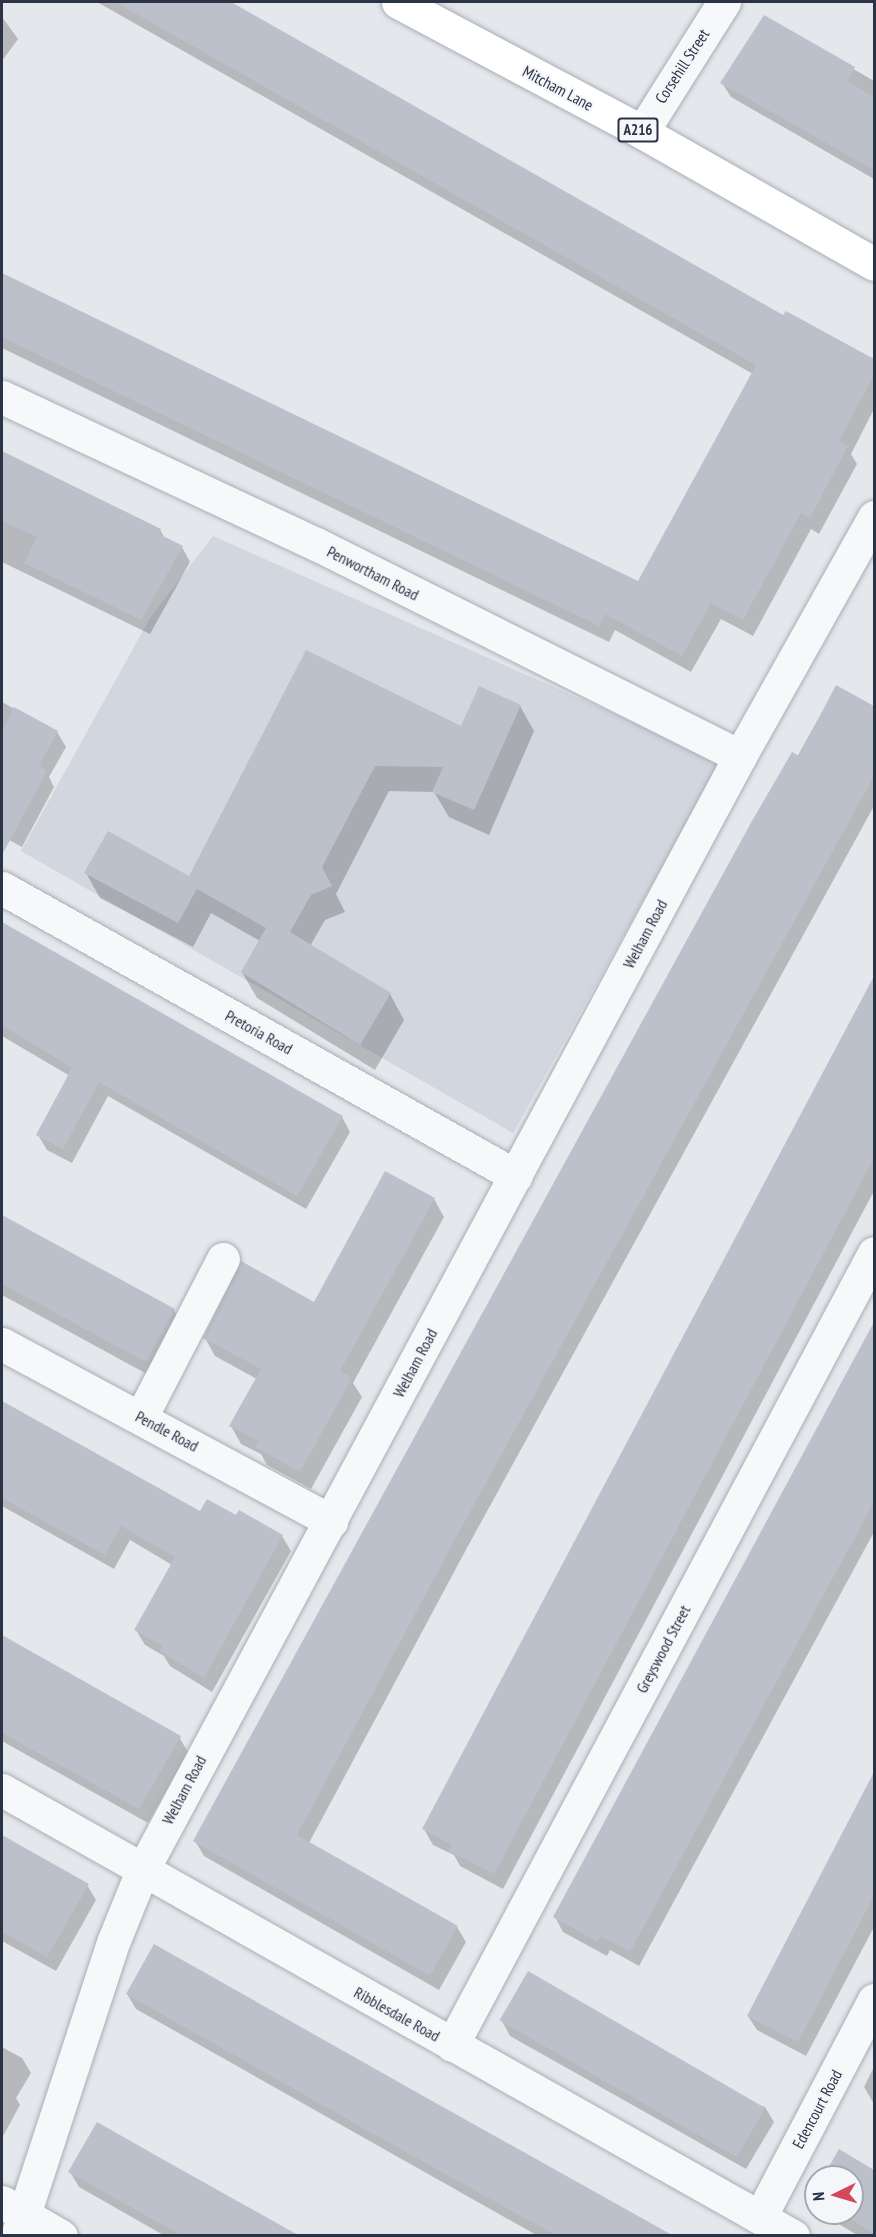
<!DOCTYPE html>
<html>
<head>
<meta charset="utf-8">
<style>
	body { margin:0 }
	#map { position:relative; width:876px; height:2237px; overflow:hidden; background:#e4e7ec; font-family:"PT Sans Narrow",sans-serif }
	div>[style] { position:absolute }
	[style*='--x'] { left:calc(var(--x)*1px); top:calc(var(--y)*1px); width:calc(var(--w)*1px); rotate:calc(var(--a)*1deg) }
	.built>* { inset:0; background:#d2d6de }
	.shadow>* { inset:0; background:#0003 }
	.building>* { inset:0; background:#bbc0ca; transform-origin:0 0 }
	.roads { filter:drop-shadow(0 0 2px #a9aeb7) drop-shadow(0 0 2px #a9aeb7) }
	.minor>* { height:33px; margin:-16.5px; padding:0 16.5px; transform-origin:16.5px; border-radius:16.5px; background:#f7f8fa }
	.primary>* { height:33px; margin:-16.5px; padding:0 16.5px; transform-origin:16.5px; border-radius:16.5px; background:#fff }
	span { translate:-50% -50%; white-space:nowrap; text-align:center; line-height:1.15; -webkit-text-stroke:4.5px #f4f6f9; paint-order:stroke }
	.shield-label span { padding:2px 4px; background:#f4f6f9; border:2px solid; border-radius:4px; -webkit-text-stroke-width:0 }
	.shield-label { font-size:15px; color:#2b3445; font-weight:700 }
	.street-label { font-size:16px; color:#2b3445 }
	.frame { position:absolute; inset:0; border:3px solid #2b3445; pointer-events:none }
	.north { position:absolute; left:804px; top:2165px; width:60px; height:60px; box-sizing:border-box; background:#f4f6f9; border:2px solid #a4a8b1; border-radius:50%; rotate:265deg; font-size:16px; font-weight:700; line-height:24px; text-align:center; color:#2b3445 }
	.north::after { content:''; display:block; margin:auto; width:21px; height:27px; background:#d1495b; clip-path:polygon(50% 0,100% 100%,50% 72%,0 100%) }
</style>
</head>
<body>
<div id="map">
	<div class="built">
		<i style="clip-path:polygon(213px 536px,721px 761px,513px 1133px,21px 851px,150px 618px)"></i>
	</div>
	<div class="shadow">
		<i style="clip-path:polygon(97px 2px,228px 2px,784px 317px,786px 313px,874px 361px,874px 409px,851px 454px,857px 464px,819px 534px,811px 529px,753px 636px,721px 619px,691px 672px,615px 630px,609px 642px,2px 348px,2px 275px,639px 583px,753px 374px)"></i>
		<i style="clip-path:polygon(2px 17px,18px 39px,2px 61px)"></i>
		<i style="clip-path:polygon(764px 17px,874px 81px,874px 179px,731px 97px,722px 83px)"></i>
		<i style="clip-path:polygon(2px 453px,160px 530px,166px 540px,182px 547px,190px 562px,150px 634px,2px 562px)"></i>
		<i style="clip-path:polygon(307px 652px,462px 728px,520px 706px,534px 731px,489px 835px,449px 817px,434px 792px,389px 791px,336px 894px,345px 912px,325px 920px,310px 946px,390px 994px,404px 1020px,375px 1070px,257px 998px,242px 972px,260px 941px,211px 913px,193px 947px,100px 898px,86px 873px,190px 878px)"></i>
		<i style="clip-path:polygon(836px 687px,874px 707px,874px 806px,468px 1546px,309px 1843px,457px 1927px,466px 1942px,439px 1990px,204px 1856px,195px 1841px)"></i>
		<i style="clip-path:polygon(2px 702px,57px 732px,66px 747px,49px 777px,54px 787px,22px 847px,2px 836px)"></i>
		<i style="clip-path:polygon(2px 925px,342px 1117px,350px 1132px,306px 1209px,108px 1096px,72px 1163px,47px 1150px,38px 1135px,70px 1076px,2px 1036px)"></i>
		<i style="clip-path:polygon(874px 981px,874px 1191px,503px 1889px,460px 1866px,454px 1855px,433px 1845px,424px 1829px)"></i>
		<i style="clip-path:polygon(434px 1199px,444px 1217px,353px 1383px,362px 1397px,311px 1489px,267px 1465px,261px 1454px,241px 1444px,231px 1426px,257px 1379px,215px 1356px,205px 1338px,315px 1304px)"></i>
		<i style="clip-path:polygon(2px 1217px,174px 1310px,184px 1327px,156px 1379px,2px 1295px)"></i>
		<i style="clip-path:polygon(874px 1329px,874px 1532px,639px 1966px,610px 1950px,607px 1956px,563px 1932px,555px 1917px)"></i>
		<i style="clip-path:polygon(2px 1402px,201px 1513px,236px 1517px,239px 1512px,282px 1536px,291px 1551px,212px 1692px,170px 1666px,164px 1656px,145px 1645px,136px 1630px,172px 1565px,130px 1540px,114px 1569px,2px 1506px)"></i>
		<i style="clip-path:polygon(2px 1637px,179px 1737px,188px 1752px,148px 1823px,2px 1741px)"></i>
		<i style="clip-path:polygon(874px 1777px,874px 1927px,806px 2056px,757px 2030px,748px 2016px)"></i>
		<i style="clip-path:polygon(2px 1837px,87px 1885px,96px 1900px,56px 1971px,2px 1941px)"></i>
		<i style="clip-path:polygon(155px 1946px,668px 2236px,538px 2236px,136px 2009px,127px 1994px)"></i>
		<i style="clip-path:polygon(502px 2021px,765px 2107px,774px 2122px,746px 2169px,510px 2036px)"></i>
		<i style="clip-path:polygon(2px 2047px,22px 2058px,31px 2073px,16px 2098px,20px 2105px,2px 2138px)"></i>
		<i style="clip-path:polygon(874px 2067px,874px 2104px,864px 2087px)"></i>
		<i style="clip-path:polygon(97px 2124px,294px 2236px,165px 2236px,79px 2187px,70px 2172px)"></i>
		<i style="clip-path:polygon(840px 2151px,874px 2171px,874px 2236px,859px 2236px,820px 2213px,852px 2213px,852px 2177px,825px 2177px)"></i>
		<i style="clip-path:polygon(816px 2193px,816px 2205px,812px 2199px)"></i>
	</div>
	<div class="building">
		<i style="clip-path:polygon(115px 2px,231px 2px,783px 315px,786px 311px,874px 359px,874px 375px,839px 441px,848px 446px,810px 518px,801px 513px,743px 620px,711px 603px,682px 656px,605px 614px,599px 626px,2px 337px,2px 273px,638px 581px,756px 365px)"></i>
		<i style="clip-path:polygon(764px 15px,855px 67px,847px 81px,874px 97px,874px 170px,720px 83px)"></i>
		<i style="clip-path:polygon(2px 451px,161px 529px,159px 534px,183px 546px,141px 620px,24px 563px,37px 537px,2px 521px)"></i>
		<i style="clip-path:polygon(306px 650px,461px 726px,479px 686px,521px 705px,474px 810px,432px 792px,443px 767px,375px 766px,322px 867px,332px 886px,311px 895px,290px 932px,391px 993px,360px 1045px,241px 972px,266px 928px,197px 889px,178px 923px,84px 873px,108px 831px,189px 876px)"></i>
		<i style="clip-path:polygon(836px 685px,874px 706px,874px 776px,460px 1530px,297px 1835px,458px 1926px,430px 1976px,193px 1841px,752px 821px,792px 752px,799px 756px)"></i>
		<i style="clip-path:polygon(14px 707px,58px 731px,39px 766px,47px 771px,2px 855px,2px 731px)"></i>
		<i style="clip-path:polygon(2px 922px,343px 1116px,297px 1196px,99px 1082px,63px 1149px,36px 1135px,72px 1068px,2px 1025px)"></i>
		<i style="clip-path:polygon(874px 976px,874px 1158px,494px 1874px,449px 1851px,452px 1845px,422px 1829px)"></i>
		<i style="clip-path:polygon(385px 1171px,435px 1198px,340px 1371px,352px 1378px,300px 1472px,255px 1447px,259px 1441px,229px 1426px,261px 1369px,203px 1338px,241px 1261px,314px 1302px)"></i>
		<i style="clip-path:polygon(2px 1215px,175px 1309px,146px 1362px,2px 1284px)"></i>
		<i style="clip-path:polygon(874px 1322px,874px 1502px,630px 1952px,601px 1936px,598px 1942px,553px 1917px)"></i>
		<i style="clip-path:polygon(2px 1401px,200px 1511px,207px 1499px,236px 1515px,239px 1510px,283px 1535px,204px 1678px,160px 1651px,163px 1646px,134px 1630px,175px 1557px,121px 1526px,105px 1555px,2px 1498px)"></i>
		<i style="clip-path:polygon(2px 1635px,181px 1736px,139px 1809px,2px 1733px)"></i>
		<i style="clip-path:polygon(874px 1772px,874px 1896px,798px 2042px,747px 2016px)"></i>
		<i style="clip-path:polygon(2px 1835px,89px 1884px,47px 1957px,2px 1932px)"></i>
		<i style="clip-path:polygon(154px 1944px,425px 2097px,672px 2235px,555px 2235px,386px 2141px,126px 1994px)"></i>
		<i style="left:528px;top:1971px;width:274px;height:57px;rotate:30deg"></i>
		<i style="clip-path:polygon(97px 2122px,164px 2160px,298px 2235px,181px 2235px,102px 2191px,68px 2172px)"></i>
		<i style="clip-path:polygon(839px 2149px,874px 2170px,874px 2233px,840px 2213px,852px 2213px,852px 2177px,823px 2177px)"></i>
	</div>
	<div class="roads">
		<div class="minor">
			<i style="--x:642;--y:132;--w:154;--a:-57.8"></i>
			<i style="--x:2;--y:397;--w:347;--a:25.1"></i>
			<i style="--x:316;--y:544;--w:474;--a:26.6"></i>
			<i style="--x:2;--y:888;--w:589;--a:29.26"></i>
			<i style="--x:2;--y:1344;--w:374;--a:28.3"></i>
			<i style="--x:141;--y:1417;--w:178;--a:-62.6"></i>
			<i style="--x:2;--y:1790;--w:908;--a:29.42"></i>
			<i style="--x:452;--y:2045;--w:897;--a:-61.95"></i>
			<i style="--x:2;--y:2202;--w:68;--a:30"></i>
			<i style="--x:760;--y:2217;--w:245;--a:-62.3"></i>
			<i style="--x:17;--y:2236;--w:311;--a:-71.9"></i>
			<i style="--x:114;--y:1940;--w:74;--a:-67.9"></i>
			<i style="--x:142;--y:1871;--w:1265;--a:-61.79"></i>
			<i style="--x:740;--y:756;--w:274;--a:-60.7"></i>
		</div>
		<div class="primary">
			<i style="--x:398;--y:2;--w:276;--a:28"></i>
			<i style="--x:642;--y:132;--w:267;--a:29.6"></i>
		</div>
	</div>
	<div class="shield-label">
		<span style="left:638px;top:130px">A216</span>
	</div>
	<div class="street-label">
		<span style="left:682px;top:66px;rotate:-57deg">Corsehill Street</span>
		<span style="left:558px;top:88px;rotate:28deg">Mitcham Lane</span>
		<span style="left:373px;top:573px;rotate:27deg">Penwortham Road</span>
		<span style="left:645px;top:934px;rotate:-62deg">Welham Road</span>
		<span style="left:259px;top:1032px;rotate:29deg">Pretoria Road</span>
		<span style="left:415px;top:1363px;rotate:-62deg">Welham Road</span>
		<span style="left:167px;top:1431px;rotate:28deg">Pendle Road</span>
		<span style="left:663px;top:1649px;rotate:-62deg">Greyswood Street</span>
		<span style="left:184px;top:1790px;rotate:-62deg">Welham Road</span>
		<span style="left:397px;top:2014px;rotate:29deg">Ribblesdale Road</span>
		<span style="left:817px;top:2109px;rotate:-62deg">Edencourt Road</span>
	</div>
	<div class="frame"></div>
	<div class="north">N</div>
</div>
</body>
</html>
